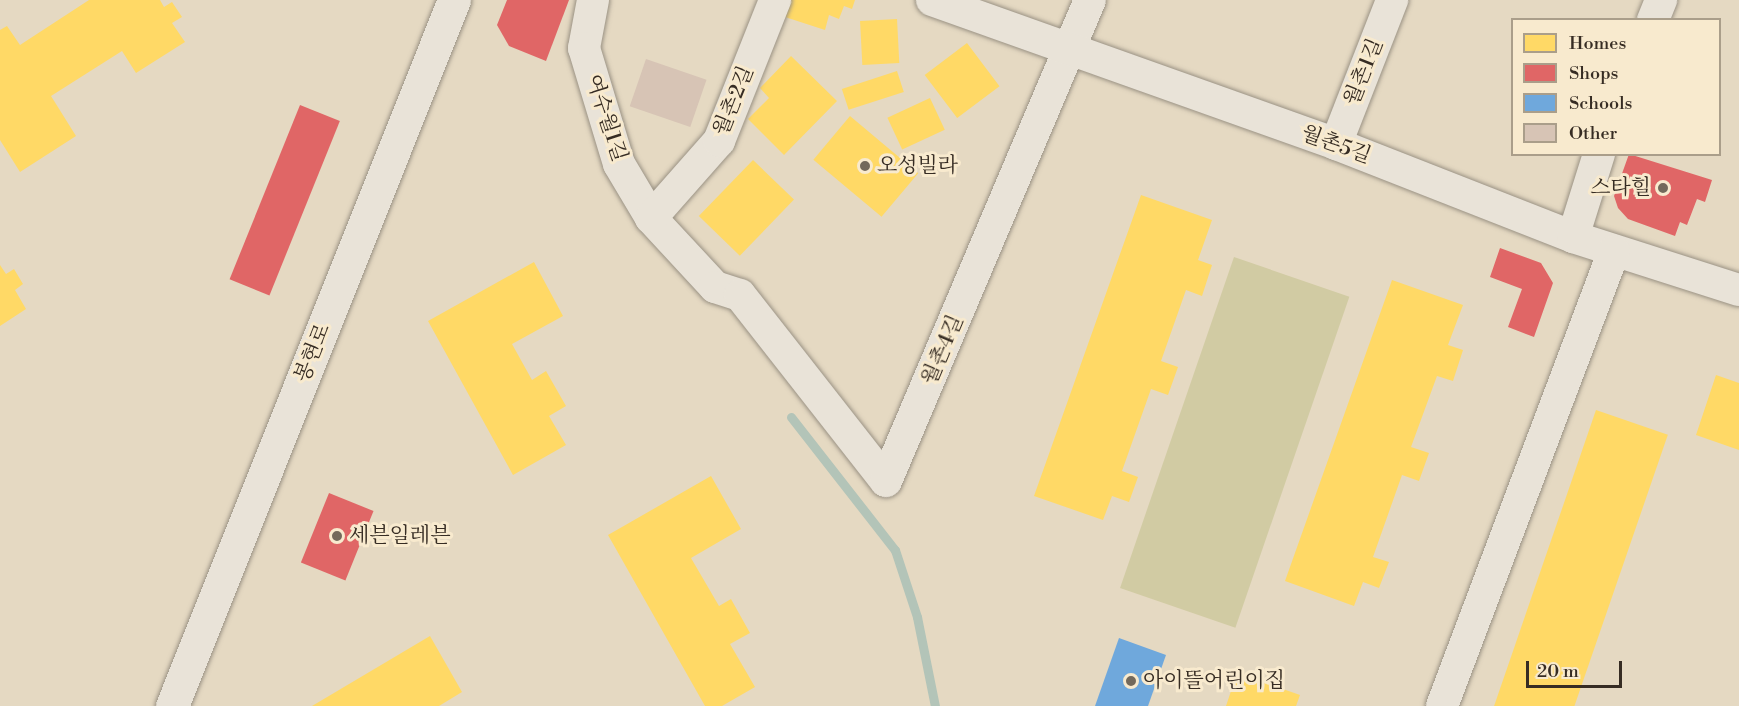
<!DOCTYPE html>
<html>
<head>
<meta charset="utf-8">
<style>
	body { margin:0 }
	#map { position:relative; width:1739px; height:706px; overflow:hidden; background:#e5d9c2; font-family:"Libre Bodoni","Noto Serif KR",serif }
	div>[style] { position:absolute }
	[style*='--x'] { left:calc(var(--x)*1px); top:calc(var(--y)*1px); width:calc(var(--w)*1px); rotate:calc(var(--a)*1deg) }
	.green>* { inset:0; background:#d1cba3; transform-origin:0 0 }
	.homes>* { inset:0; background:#ffd966; transform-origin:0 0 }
	.shops>* { inset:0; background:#e06666; transform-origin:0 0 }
	.schools>* { inset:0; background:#6fa8dc }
	.stream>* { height:9px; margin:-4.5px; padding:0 4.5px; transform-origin:4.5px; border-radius:4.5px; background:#b3c4b8 }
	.building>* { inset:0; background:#d7c4b5; transform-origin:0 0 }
	.roads { filter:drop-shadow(0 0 2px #9a9284) drop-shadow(0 0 2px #9a9284) }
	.street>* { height:32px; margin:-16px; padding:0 16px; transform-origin:16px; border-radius:16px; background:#e9e3d8 }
	.secondary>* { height:33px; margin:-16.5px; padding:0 16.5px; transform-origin:16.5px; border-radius:16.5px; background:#e9e3d8 }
	.dots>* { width:16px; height:16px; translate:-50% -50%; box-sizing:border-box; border:3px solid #f8eace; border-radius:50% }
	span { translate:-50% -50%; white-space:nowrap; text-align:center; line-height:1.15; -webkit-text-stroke:6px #f8eace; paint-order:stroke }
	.street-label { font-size:21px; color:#362c23 }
	.poi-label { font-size:21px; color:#362c23 }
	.left { translate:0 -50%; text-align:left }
	.right { translate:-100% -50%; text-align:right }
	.legend { position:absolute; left:1511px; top:18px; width:210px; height:138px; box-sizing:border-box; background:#f8eace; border:2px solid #aa9e8a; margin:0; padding:8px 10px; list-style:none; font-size:18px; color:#362c23 }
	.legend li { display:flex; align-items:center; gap:12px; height:30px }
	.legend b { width:30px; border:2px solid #aa9e8a }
	.scale { position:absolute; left:1526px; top:661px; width:96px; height:27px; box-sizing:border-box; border:3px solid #362c23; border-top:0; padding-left:8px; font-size:18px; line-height:21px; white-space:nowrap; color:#362c23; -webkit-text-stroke:4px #f8eace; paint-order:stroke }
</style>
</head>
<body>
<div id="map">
	<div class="green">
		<i style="left:1234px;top:257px;width:122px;height:350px;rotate:19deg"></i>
	</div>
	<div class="homes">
		<i style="clip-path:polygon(89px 0,160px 0,164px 7px,172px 2px,182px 17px,172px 23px,185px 42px,136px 73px,122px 51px,51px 96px,76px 136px,20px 172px,0 140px,0 30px,7px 26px,20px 45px)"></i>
		<i style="clip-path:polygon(791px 0,855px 0,852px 9px,844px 6px,839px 19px,829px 15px,825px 30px,785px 17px)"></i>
		<i style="left:897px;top:19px;width:44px;height:37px;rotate:87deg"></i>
		<i style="left:967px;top:43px;width:54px;height:53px;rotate:53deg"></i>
		<i style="clip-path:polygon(791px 56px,837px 101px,784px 155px,748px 119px,769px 98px,760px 88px)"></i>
		<i style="left:897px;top:71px;width:22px;height:58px;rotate:72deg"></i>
		<i style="left:930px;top:98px;width:35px;height:47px;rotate:65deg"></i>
		<i style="left:850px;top:116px;width:89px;height:57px;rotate:40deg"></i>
		<i style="left:753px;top:160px;width:57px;height:78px;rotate:44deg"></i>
		<i style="clip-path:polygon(1141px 195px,1212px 220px,1198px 260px,1212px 265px,1202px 296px,1186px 290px,1161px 361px,1178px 367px,1168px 395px,1151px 389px,1122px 471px,1138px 477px,1129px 502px,1112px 496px,1103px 520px,1034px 496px)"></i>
		<i style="clip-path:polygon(534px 262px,563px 316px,512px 344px,532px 380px,546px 371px,566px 406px,549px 416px,566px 445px,513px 475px,428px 321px)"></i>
		<i style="clip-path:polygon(0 265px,6px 274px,14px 269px,23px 284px,15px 290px,26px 309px,0 326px)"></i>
		<i style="clip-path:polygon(1392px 280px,1463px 305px,1448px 345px,1463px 350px,1453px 381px,1437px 376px,1411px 447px,1429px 453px,1419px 481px,1402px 475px,1373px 557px,1389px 562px,1379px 588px,1363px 582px,1354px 606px,1285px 581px)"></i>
		<i style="clip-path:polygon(1716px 375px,1739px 383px,1739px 450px,1696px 435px)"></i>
		<i style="left:1596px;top:410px;width:76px;height:314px;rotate:19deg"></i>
		<i style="clip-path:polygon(711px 476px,741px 529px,691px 558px,719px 606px,731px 599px,750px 633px,730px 644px,755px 687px,722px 706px,705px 706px,608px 535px)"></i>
		<i style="clip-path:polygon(430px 636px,462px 692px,439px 706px,312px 706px)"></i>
		<i style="clip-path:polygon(1237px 673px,1300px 695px,1296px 706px,1226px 706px)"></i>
	</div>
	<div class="shops">
		<i style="clip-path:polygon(507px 0,569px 0,546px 61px,509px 46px,497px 25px)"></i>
		<i style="left:300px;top:105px;width:43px;height:188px;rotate:22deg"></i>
		<i style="clip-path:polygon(1629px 154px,1712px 180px,1705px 202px,1697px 199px,1687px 225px,1680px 222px,1675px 236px,1628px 219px,1618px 208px,1614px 196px)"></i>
		<i style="clip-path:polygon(1500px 248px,1541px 263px,1553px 283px,1534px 337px,1508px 327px,1522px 289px,1490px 277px)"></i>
		<i style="left:329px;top:493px;width:48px;height:75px;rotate:22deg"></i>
	</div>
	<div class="schools">
		<i style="clip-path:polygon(1119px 638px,1166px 655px,1148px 706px,1095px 706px)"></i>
	</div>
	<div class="stream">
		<i style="--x:791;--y:417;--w:169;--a:52"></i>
		<i style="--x:895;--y:550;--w:71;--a:71.8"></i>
		<i style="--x:917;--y:617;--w:91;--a:78.6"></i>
	</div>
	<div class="building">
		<i style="left:646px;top:59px;width:64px;height:50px;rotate:19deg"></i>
	</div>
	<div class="roads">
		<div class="street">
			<i style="--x:593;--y:0;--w:49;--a:100.6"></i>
			<i style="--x:584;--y:48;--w:121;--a:73.2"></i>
			<i style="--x:619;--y:164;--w:63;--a:59.3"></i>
			<i style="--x:651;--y:218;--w:94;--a:47.2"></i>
			<i style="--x:715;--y:287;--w:26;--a:18"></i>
			<i style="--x:740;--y:295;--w:236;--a:51.9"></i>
			<i style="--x:886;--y:481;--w:522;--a:-67.02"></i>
			<i style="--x:932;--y:0;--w:429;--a:19.6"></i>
			<i style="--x:1336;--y:144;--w:255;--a:21.4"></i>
			<i style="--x:1573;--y:237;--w:174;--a:17.7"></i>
			<i style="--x:1653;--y:20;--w:22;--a:-68"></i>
			<i style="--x:1336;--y:144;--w:155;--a:-68.7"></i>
			<i style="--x:651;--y:218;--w:103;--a:-48.6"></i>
			<i style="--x:719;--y:141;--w:152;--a:-68.3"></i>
			<i style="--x:1573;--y:237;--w:87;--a:-72.6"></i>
			<i style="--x:1442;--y:706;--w:486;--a:-69.3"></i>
		</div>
		<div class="secondary">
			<i style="--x:172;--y:706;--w:760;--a:-68.23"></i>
		</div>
	</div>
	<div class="dots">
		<i style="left:865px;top:166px;background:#73695b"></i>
		<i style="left:1663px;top:188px;background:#73695b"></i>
		<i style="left:337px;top:536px;background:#73695b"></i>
		<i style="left:1131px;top:681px;background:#73695b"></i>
	</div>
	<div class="street-label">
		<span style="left:1364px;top:72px;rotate:-68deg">월촌1길</span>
		<span style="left:734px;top:101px;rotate:-68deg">월촌2길</span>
		<span style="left:606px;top:118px;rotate:72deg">여수월1길</span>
		<span style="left:1336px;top:145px;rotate:20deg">월촌5길</span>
		<span style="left:943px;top:350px;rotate:-67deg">월촌4길</span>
		<span style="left:313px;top:353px;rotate:-68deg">봉현로</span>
	</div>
	<div class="poi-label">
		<span class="left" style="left:877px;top:166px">오성빌라</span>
		<span class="right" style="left:1651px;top:188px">스타힐</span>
		<span class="left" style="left:349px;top:536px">세븐일레븐</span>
		<span class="left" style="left:1143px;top:681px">아이뜰어린이집</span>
	</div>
	<ul class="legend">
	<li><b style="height:16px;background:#ffd966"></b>Homes</li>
	<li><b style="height:16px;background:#e06666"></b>Shops</li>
	<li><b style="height:16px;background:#6fa8dc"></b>Schools</li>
	<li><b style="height:16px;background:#d7c4b5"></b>Other</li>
	</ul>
	<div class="scale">20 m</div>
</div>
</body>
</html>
